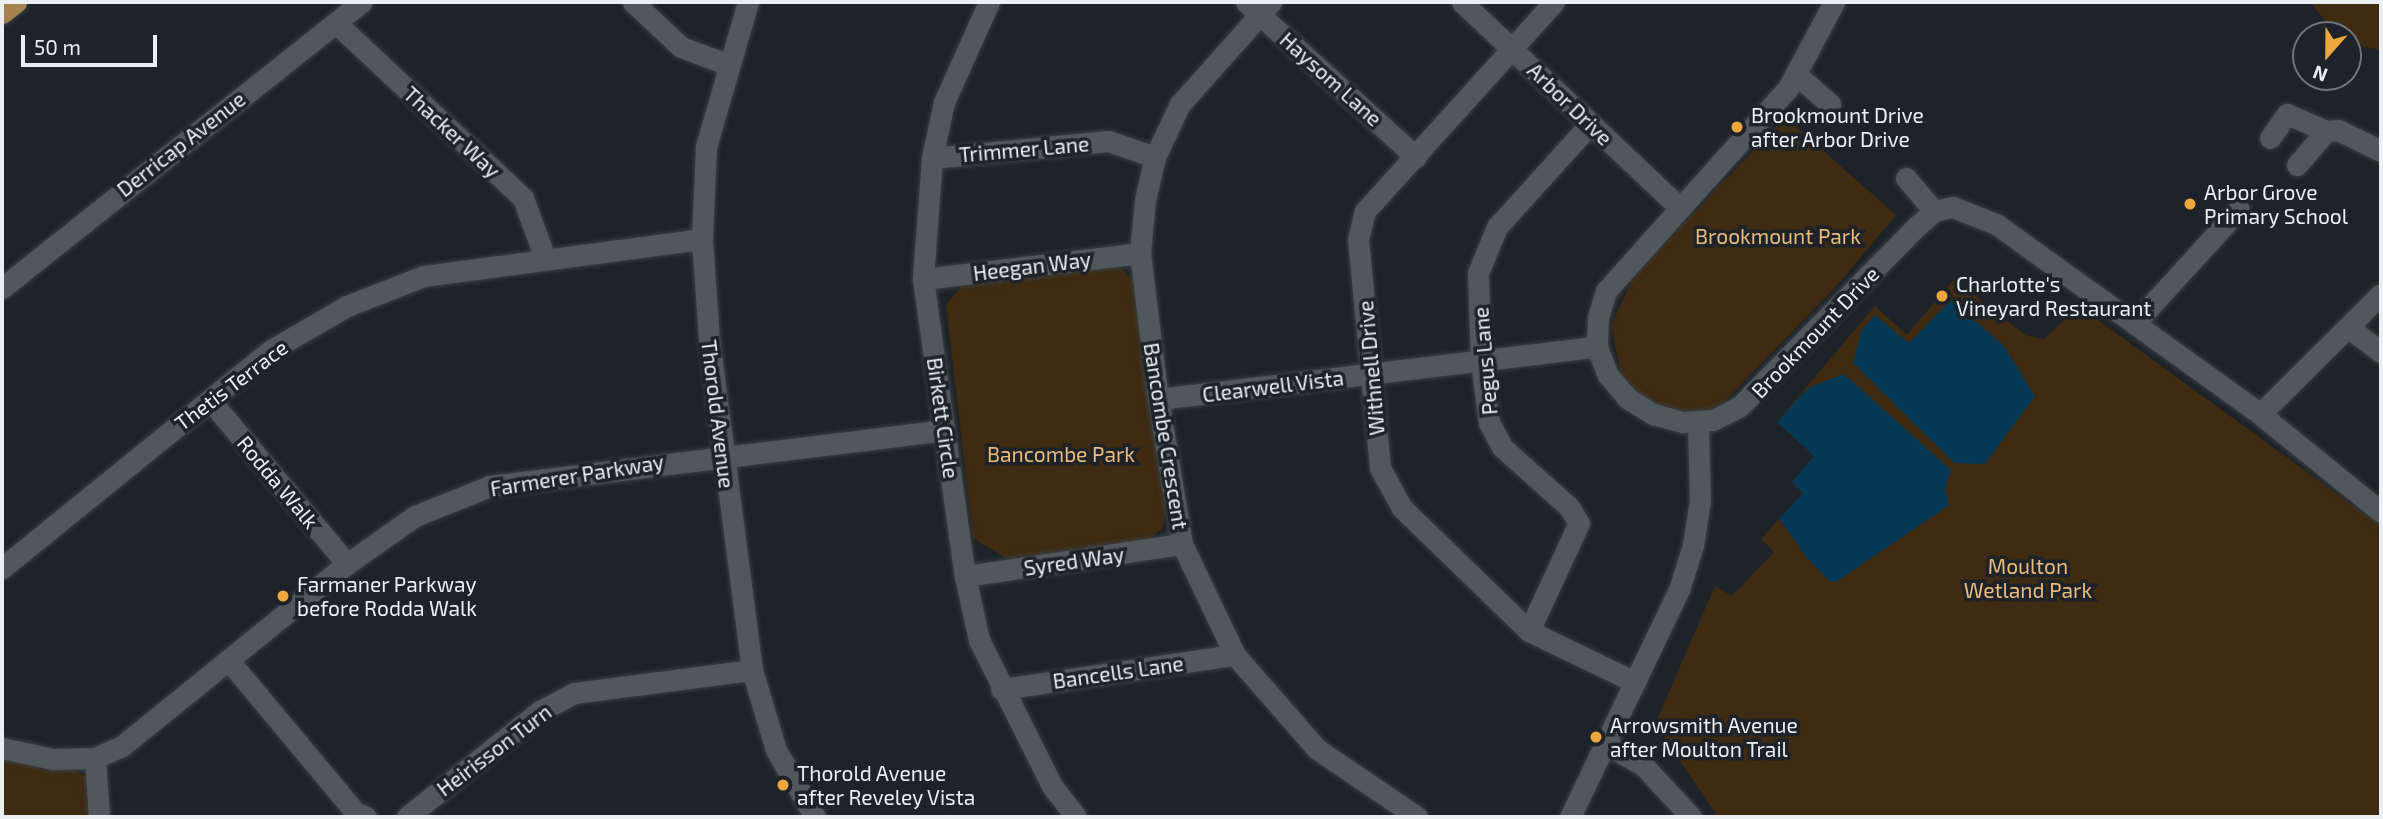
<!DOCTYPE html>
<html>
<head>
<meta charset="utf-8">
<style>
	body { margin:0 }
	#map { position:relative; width:2383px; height:819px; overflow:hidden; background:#1d2328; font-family:"Exo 2",sans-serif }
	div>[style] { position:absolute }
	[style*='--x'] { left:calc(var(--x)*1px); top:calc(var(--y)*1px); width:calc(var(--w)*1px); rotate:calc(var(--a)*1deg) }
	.green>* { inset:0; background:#3e2b11 }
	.water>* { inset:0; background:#053855 }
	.roads { filter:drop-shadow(0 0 2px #393e42) drop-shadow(0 0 2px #393e42) }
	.minor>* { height:21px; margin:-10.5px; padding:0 10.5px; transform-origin:10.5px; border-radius:10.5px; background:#51585d }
	.major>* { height:21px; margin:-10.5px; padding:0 10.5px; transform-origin:10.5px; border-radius:10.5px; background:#a4814e }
	.dots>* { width:19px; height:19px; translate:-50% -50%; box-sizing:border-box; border:4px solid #1d2328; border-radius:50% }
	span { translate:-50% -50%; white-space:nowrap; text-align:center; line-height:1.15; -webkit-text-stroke:7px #1d2328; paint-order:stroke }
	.street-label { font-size:21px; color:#eaeff2 }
	.poi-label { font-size:21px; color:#eaeff2 }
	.left { translate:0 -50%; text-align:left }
	.park-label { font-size:21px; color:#edbb78 }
	.frame { position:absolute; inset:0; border:4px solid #eaeff2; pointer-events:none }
	.north { position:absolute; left:2292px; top:21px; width:70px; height:70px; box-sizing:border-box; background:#1d2328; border:2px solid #6f7579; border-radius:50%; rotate:201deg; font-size:19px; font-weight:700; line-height:28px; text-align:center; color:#eaeff2 }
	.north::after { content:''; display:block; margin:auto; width:24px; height:32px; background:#eea73d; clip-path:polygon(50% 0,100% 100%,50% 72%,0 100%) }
	.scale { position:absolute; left:21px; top:35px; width:136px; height:32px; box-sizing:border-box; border:4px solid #eaeff2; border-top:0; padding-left:9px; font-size:21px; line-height:24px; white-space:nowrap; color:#eaeff2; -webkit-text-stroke:5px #1d2328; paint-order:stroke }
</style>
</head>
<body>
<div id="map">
	<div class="green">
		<i style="clip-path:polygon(2310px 2px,2381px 2px,2381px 50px,2361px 46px,2348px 41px,2348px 35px,2334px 32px)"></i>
		<i style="clip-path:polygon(1785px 117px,1896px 215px,1834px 289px,1722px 404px,1701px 413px,1661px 410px,1622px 380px,1611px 325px,1634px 276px)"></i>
		<i style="clip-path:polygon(1119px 266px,1136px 283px,1166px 512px,1162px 529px,1147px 541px,1007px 559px,973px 538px,946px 305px,966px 281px)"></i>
		<i style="clip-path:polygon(1954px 279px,2025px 335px,2044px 339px,2079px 306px,2381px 526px,2381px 817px,1718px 817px,1655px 724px,1715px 586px,1732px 596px,1774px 552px,1761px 539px,1803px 493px,1792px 482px,1814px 456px,1777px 422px,1875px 306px,1907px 335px)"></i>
		<i style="clip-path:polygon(2px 754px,74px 769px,87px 778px,93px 817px,2px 817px)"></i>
	</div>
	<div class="water">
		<i style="clip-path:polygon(1951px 300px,2004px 346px,2035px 396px,1985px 464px,1954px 463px,1853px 363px,1861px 331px,1875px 315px,1909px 343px)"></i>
		<i style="clip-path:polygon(1844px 374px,1951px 470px,1945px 488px,1949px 505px,1836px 582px,1829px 581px,1808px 559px,1779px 519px,1803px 493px,1792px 482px,1814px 456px,1777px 422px,1808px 388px)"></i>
	</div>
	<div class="roads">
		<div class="minor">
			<i style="--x:633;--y:2;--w:66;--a:43.2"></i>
			<i style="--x:681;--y:47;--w:51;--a:20.6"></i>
			<i style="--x:748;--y:2;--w:151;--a:106.2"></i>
			<i style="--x:706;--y:147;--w:92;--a:92.5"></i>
			<i style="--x:702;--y:239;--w:100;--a:86"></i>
			<i style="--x:709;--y:339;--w:334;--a:82.6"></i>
			<i style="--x:752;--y:670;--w:84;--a:73.3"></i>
			<i style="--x:776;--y:750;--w:78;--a:59.8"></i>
			<i style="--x:989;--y:2;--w:110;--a:114.2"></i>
			<i style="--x:944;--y:102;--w:57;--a:102.1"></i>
			<i style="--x:932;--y:158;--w:121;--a:94.3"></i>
			<i style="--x:923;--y:279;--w:300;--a:82"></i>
			<i style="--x:965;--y:576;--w:66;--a:77.7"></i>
			<i style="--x:979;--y:640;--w:163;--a:63.4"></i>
			<i style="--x:1052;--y:786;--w:39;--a:52"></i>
			<i style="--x:1246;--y:2;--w:230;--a:42.4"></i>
			<i style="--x:1271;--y:2;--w:137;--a:131.7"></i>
			<i style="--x:1180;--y:104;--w:59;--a:115.3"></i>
			<i style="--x:1155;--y:157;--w:44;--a:103.1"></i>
			<i style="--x:1145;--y:200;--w:53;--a:95.4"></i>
			<i style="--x:1140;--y:253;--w:147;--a:83"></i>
			<i style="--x:1158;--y:399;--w:147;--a:80.6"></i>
			<i style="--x:1182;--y:544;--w:123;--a:64.5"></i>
			<i style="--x:1235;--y:655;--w:125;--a:48.9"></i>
			<i style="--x:1317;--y:749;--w:121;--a:34.2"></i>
			<i style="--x:1462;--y:2;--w:299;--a:43.4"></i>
			<i style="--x:1554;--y:2;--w:282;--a:132.1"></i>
			<i style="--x:1365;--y:211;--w:29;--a:104"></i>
			<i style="--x:1358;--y:239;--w:230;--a:84.5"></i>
			<i style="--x:1380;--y:468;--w:46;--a:61.2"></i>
			<i style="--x:1402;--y:508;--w:177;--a:44.1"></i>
			<i style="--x:1529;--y:631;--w:118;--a:25.7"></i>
			<i style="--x:1834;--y:2;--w:98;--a:118.1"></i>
			<i style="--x:1788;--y:88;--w:273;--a:131.9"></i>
			<i style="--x:1606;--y:291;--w:27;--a:107"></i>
			<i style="--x:1598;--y:317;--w:30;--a:92"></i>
			<i style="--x:1597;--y:347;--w:30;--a:69"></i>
			<i style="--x:1608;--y:375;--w:30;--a:50"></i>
			<i style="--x:1627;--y:398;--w:31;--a:32"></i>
			<i style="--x:1653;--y:414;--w:31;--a:15"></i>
			<i style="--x:1683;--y:422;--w:30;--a:-4"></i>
			<i style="--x:1713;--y:420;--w:29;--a:-27"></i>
			<i style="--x:1739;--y:407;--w:254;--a:-45.5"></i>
			<i style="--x:1917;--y:226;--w:23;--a:-41"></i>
			<i style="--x:1934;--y:211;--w:19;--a:-12"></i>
			<i style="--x:1953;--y:207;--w:46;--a:21.6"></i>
			<i style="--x:1996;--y:224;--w:325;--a:35.7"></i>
			<i style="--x:2260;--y:414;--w:156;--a:39"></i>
			<i style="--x:336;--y:23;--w:256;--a:43.1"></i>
			<i style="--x:523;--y:198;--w:64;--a:69.9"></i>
			<i style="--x:1797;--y:75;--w:44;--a:41.3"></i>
			<i style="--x:2270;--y:138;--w:29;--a:-55"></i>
			<i style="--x:2287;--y:114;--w:43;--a:23.6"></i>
			<i style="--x:932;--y:158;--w:177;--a:-5.5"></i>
			<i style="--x:1108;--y:141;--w:50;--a:18.8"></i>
			<i style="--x:2297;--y:165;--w:45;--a:-49.5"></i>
			<i style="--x:2326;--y:131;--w:12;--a:-5"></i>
			<i style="--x:2338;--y:130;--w:48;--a:26"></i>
			<i style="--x:1906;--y:178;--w:43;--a:49.7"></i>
			<i style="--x:923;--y:279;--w:219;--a:-6.8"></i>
			<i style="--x:2;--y:288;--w:459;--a:-38.5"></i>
			<i style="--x:2135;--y:323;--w:154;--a:-47.6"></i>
			<i style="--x:2349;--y:328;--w:40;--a:37"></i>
			<i style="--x:1158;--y:399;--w:442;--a:-6.8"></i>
			<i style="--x:210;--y:400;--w:214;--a:50.1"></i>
			<i style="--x:2260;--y:414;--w:170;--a:-44.8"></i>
			<i style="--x:2;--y:568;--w:346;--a:-39"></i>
			<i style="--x:271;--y:350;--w:88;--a:-30.1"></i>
			<i style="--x:347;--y:306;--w:83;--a:-21.3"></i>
			<i style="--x:424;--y:276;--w:280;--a:-7.6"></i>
			<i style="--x:965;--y:576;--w:219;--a:-8.4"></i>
			<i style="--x:1529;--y:631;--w:119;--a:-65.2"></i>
			<i style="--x:1579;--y:523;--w:19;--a:-122"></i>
			<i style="--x:1569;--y:507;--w:90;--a:-138.2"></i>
			<i style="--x:1502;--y:447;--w:27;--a:-118"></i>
			<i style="--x:1489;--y:423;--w:63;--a:-97.4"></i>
			<i style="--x:1481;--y:361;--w:88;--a:-92"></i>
			<i style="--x:1478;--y:273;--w:50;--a:-67.6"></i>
			<i style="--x:1497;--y:227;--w:139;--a:-47.9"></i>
			<i style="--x:230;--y:662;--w:195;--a:50.2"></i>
			<i style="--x:355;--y:812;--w:12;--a:24"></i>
			<i style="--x:1001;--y:689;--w:236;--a:-8.3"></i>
			<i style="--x:1605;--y:744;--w:43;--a:28.9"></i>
			<i style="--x:1643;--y:765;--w:71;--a:47.3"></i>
			<i style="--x:2;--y:748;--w:52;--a:12.2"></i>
			<i style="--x:53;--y:759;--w:42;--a:-1.4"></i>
			<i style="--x:95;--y:758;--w:30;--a:-24"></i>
			<i style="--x:122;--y:746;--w:289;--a:-39"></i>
			<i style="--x:347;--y:564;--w:83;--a:-35.2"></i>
			<i style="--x:415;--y:516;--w:81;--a:-21.8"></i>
			<i style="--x:490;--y:486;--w:457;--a:-7"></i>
			<i style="--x:95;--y:758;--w:59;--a:86.1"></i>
			<i style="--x:407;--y:817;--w:170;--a:-38.6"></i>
			<i style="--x:540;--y:711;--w:38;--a:-28"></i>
			<i style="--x:574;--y:693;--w:179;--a:-7.4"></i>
			<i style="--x:1570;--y:817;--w:252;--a:-64.4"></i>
			<i style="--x:1679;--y:590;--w:47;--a:-72.7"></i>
			<i style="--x:1693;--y:545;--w:45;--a:-81"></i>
			<i style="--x:1700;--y:501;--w:78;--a:-91.5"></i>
		</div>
		<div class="major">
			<i style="--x:2;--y:13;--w:18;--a:-38"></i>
		</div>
	</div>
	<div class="dots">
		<i style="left:1737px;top:127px;background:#eea73d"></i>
		<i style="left:2190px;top:204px;background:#eea73d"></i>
		<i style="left:1942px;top:296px;background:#eea73d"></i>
		<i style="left:283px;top:596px;background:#eea73d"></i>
		<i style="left:1596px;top:737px;background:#eea73d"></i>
		<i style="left:783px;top:785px;background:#eea73d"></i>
	</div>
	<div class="street-label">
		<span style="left:1331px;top:79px;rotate:42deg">Haysom Lane</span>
		<span style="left:1570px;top:104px;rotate:44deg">Arbor Drive</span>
		<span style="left:452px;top:132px;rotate:43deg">Thacker Way</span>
		<span style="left:181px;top:144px;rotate:-38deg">Derricap Avenue</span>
		<span style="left:1024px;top:149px;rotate:-5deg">Trimmer Lane</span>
		<span style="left:1032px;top:266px;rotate:-7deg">Heegan Way</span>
		<span style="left:1815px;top:332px;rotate:-46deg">Brookmount Drive</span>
		<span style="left:1485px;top:361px;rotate:-95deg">Pegus Lane</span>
		<span style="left:1371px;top:368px;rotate:-95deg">Withnell Drive</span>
		<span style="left:231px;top:385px;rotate:-37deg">Thetis Terrace</span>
		<span style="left:1273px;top:386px;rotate:-7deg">Clearwell Vista</span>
		<span style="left:718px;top:414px;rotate:83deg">Thorold Avenue</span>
		<span style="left:943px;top:418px;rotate:82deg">Birkett Circle</span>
		<span style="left:1166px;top:436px;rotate:81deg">Bancombe Crescent</span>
		<span style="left:577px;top:475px;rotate:-9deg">Farmerer Parkway</span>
		<span style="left:278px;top:482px;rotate:50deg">Rodda Walk</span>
		<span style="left:1074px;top:561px;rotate:-8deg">Syred Way</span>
		<span style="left:1118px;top:672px;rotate:-8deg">Bancells Lane</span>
		<span style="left:494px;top:750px;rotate:-37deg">Heirisson Turn</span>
	</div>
	<div class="poi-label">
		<span class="left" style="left:1751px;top:127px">Brookmount Drive<br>after Arbor Drive</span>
		<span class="left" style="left:2204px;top:204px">Arbor Grove<br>Primary School</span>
		<span class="left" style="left:1956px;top:296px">Charlotte's<br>Vineyard Restaurant</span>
		<span class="left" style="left:297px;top:596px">Farmaner Parkway<br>before Rodda Walk</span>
		<span class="left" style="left:1610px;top:737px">Arrowsmith Avenue<br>after Moulton Trail</span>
		<span class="left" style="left:797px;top:785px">Thorold Avenue<br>after Reveley Vista</span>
	</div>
	<div class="park-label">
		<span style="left:1778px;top:236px">Brookmount Park</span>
		<span style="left:1061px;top:454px">Bancombe Park</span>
		<span style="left:2028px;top:578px">Moulton<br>Wetland Park</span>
	</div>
	<div class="frame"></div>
	<div class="north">N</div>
	<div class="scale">50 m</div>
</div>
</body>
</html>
